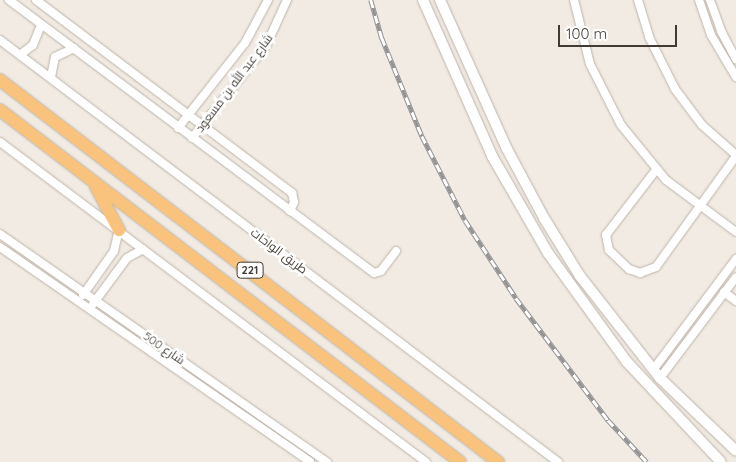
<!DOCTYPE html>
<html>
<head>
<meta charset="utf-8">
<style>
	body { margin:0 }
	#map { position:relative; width:736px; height:462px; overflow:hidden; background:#f1ebe3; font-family:Quicksand,Cairo,sans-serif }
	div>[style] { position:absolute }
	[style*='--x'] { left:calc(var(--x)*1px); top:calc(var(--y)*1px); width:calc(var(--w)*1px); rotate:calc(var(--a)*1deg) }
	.roads { filter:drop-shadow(0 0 1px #beb4a9) drop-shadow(0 0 1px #beb4a9) }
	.minor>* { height:8px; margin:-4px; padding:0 4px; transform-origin:4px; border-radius:4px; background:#fff }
	.tertiary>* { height:10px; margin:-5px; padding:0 5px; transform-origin:5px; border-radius:5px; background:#fff }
	.trunk>* { height:12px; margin:-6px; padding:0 6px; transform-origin:6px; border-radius:6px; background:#f9c37d }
	.rail>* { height:4.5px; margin-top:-2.25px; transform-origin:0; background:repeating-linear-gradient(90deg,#fff 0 8px,#939393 0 16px); box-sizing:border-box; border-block:1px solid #939393 }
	span { translate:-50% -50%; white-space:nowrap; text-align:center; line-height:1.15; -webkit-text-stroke:5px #fff; paint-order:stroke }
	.shield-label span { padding:1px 4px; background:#fff; border:1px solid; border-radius:4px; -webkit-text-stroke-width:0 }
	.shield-label { font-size:11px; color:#423b33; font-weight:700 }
	.street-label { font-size:12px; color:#423b33 }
	.scale { position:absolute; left:558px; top:25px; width:119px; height:22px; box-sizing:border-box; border:2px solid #423b33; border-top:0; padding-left:6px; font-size:15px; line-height:18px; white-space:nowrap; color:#423b33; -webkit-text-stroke:4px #fff; paint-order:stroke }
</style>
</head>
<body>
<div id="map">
	<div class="roads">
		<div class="minor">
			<i style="--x:9;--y:0;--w:456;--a:36.8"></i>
			<i style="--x:374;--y:273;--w:7;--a:-16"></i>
			<i style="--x:381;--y:271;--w:25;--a:-53"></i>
			<i style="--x:36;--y:0;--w:321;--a:37"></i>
			<i style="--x:292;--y:193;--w:9;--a:77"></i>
			<i style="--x:294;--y:202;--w:10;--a:114"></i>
			<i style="--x:574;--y:0;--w:66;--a:76"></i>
			<i style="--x:590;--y:64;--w:68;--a:63.1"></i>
			<i style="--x:621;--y:125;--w:71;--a:50.7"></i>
			<i style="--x:666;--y:180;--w:87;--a:36.6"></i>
			<i style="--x:638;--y:0;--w:39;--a:73"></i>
			<i style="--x:649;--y:37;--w:58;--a:63.4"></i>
			<i style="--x:675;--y:89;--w:45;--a:53.1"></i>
			<i style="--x:702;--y:125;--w:45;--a:41.4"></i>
			<i style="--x:699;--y:0;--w:37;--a:71"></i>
			<i style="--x:711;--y:35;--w:49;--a:59.2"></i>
			<i style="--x:710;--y:0;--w:33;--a:70"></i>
			<i style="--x:721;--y:31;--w:32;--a:62"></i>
			<i style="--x:0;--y:40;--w:700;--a:37.1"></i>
			<i style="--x:20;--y:55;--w:16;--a:-38"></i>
			<i style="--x:33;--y:45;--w:22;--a:-68"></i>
			<i style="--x:51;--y:77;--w:20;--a:-79"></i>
			<i style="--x:55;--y:57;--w:21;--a:-25"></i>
			<i style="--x:178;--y:128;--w:108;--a:-51.8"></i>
			<i style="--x:245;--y:43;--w:49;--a:-61.9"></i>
			<i style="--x:192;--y:138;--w:118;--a:-51.2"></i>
			<i style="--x:266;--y:46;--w:51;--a:-65.5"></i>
			<i style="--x:0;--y:142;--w:533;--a:36.91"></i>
			<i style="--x:656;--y:170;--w:82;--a:127.6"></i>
			<i style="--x:606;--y:235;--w:15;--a:79"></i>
			<i style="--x:609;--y:250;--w:28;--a:44"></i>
			<i style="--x:629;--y:269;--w:12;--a:20"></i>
			<i style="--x:640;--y:273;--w:17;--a:-21"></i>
			<i style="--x:656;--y:267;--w:137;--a:-54.2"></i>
			<i style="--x:0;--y:234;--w:399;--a:34.9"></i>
			<i style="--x:0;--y:247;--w:377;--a:34.7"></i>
			<i style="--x:724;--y:292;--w:15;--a:37"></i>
			<i style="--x:83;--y:295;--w:54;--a:-54.8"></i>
			<i style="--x:114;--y:251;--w:22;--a:-77"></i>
			<i style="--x:93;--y:304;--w:57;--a:-53.5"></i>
			<i style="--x:127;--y:258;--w:18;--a:-29"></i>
			<i style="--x:653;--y:370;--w:139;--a:-53.2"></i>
			<i style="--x:660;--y:378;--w:126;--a:-53"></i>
		</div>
		<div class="tertiary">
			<i style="--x:423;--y:0;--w:171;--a:66.1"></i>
			<i style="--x:492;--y:156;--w:112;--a:60"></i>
			<i style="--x:548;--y:253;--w:135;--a:54.1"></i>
			<i style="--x:627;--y:362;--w:137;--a:46.8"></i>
			<i style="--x:440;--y:0;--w:163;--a:65.8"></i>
			<i style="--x:507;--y:149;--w:78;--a:61.8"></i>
			<i style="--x:544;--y:218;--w:68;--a:58.2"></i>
			<i style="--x:580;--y:276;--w:130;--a:51.9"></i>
			<i style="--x:660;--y:378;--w:105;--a:43.8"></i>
		</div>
		<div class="trunk">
			<i style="--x:0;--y:80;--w:628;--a:37.49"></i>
			<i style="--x:0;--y:110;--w:579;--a:37.42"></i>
			<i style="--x:96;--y:187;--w:49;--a:61.9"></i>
		</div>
	</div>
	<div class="rail">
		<i style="--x:371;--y:0;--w:40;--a:74"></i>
		<i style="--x:382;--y:38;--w:106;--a:67.8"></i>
		<i style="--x:422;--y:136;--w:94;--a:62.9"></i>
		<i style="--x:465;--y:220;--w:93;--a:56.8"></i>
		<i style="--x:516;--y:298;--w:153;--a:53"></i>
		<i style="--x:608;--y:420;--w:57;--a:47.1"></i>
	</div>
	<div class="shield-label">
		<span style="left:250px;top:270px">221</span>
	</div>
	<div class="street-label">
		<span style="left:234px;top:83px;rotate:-53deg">شارع عبد الله بن مسعود</span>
		<span style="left:279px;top:251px;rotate:37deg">طريق الواحات</span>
		<span style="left:164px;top:348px;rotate:35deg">شارع 500</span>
	</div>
	<div class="scale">100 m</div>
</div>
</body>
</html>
